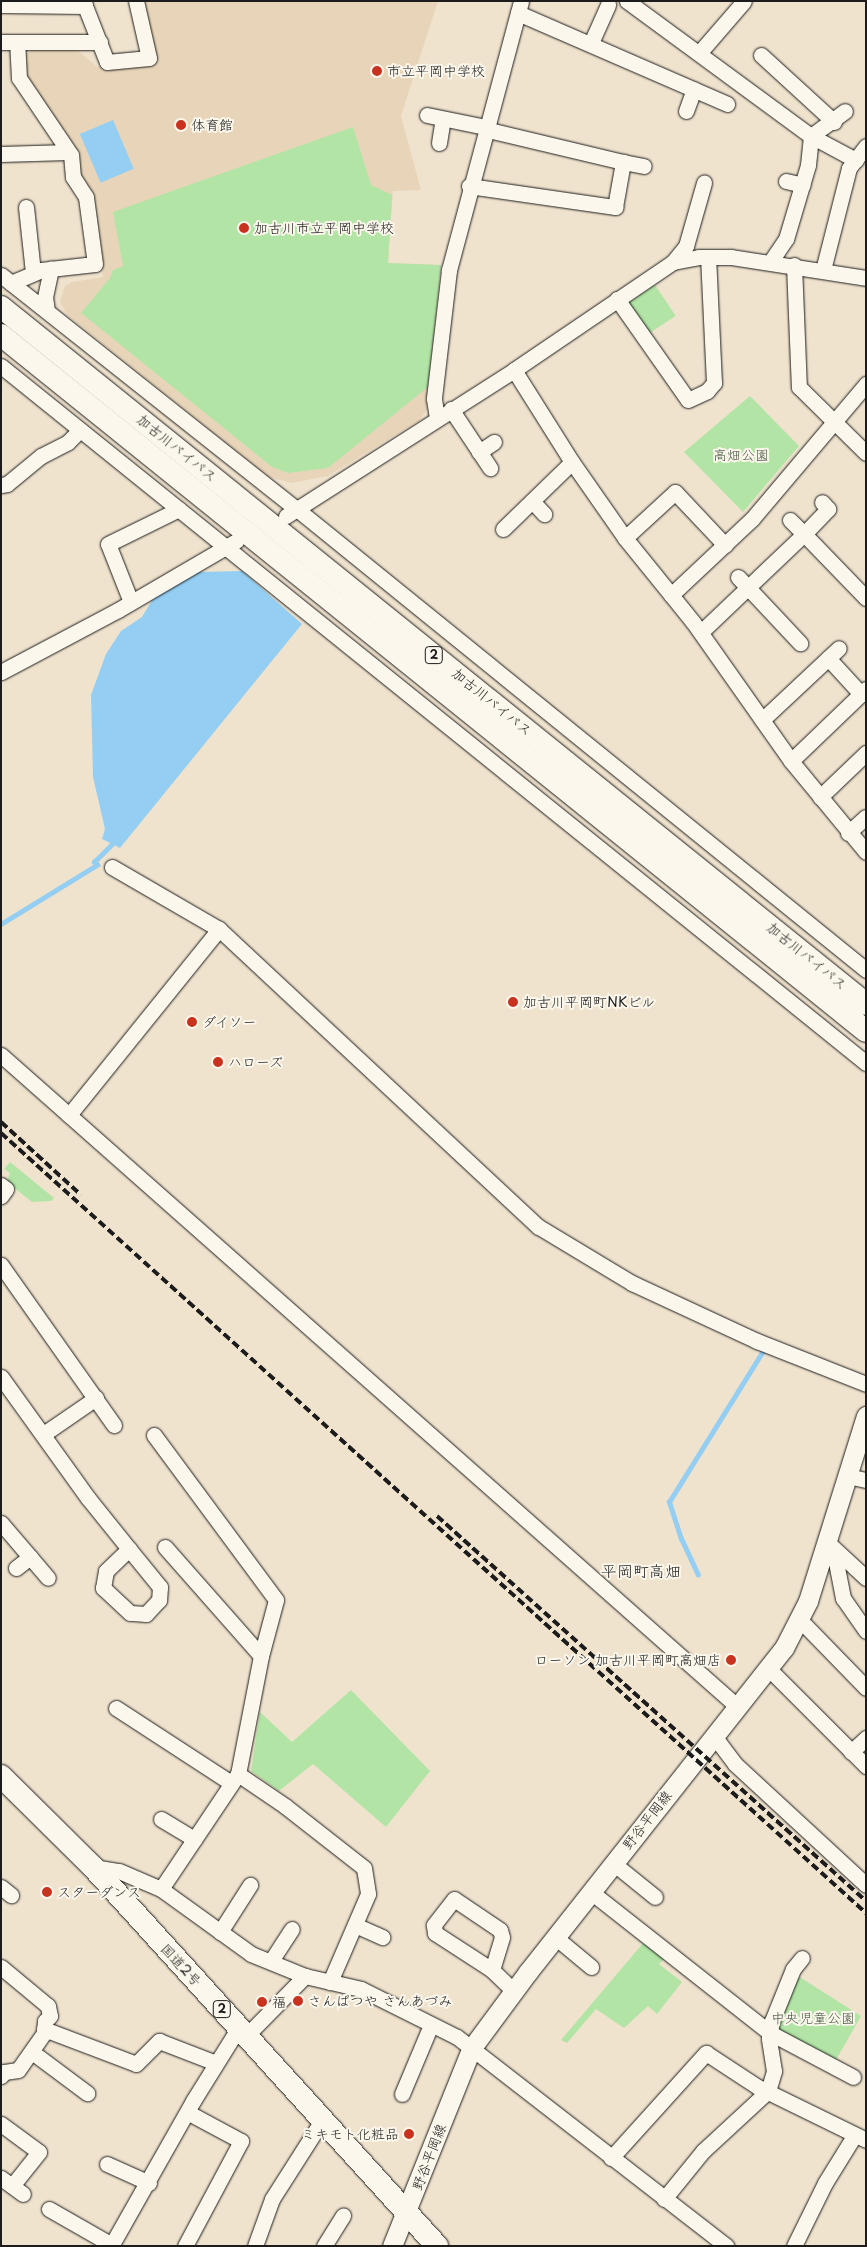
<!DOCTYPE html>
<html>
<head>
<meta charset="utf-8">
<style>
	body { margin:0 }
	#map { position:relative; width:867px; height:2247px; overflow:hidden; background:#f0e3ce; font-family:"Playpen Sans","Klee One",sans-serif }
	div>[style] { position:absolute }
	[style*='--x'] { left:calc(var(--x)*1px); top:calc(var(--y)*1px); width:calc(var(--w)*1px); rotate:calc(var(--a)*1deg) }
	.built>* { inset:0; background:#e8d5b9 }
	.green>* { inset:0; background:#b2e4a5; transform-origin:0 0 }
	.water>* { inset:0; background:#94cef3; transform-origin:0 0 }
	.stream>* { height:4.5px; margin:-2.25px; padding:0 2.25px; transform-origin:2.25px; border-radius:2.25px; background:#94cef3 }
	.roads { filter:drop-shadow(0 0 1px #1c1c1c) drop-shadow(0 0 1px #1c1c1c) }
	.minor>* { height:15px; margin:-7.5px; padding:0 7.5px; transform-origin:7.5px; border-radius:7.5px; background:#fbf7ec }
	.major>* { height:19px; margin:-9.5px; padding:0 9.5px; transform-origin:9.5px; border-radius:9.5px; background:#fbf7ec }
	.highway>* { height:22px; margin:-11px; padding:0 11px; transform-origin:11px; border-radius:11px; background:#fbf7ec }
	.rail>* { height:4px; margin-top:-2px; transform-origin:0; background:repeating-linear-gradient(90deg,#1c1c1c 0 8px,transparent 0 12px) }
	.dots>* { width:14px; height:14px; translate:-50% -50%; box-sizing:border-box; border:2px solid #fbf7ec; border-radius:50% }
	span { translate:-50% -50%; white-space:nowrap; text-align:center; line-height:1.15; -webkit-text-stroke:4px #fbf7ec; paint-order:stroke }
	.shield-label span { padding:1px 4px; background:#fbf7ec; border:1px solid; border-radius:4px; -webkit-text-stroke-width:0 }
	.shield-label { font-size:12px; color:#1c1c1c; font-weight:700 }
	.poi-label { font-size:14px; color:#1c1c1c }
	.left { translate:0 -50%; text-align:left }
	.right { translate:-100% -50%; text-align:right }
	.street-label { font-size:14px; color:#1c1c1c }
	.park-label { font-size:14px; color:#495845 }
	.quarter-label { font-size:16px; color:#1c1c1c }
	.frame { position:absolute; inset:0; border:2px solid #1c1c1c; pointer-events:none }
</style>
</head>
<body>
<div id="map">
	<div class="built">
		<i style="clip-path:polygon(142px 1px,438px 1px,401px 116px,421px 190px,393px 191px,388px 263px,441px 265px,428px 407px,420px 420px,328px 476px,291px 483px,269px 477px,67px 315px,60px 302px,65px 286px,72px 282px,103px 277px,92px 194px,25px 74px,23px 57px,34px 47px,74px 47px,97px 67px,158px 62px)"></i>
	</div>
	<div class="green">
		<i style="clip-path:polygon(353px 127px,371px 185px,392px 195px,388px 263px,441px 265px,428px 387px,328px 468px,288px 473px,272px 467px,81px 313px,110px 278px,113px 270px,123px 266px,113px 212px)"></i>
		<i style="left:655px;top:285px;width:37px;height:32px;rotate:56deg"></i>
		<i style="clip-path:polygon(750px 396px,799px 446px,743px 512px,684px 452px)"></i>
		<i style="clip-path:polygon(10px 1162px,54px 1198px,51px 1201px,32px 1202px,7px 1182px,10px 1173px,4px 1169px)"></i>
		<i style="clip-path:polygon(351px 1690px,430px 1771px,386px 1827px,313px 1764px,279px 1791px,251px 1771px,260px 1712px,292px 1742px)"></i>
		<i style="clip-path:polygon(644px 1942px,665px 1958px,659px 1964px,682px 1982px,657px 2014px,648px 2006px,624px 2028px,596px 2009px,567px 2043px,561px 2040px)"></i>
		<i style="clip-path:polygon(798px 1976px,861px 2016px,836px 2060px,779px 2030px,776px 2024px)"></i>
	</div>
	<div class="water">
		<i style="left:113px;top:120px;width:53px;height:36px;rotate:67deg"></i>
		<i style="clip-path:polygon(242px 571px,302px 624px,120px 848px,102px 839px,105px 829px,93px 777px,91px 695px,106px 654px,121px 631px,142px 617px,154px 597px,198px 572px)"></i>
	</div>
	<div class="stream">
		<i style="--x:1;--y:924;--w:113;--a:-31.6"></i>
		<i style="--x:97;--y:865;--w:4;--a:-135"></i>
		<i style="--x:94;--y:862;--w:25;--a:-45"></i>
		<i style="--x:698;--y:1575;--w:40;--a:-115"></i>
		<i style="--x:681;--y:1539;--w:39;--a:-108"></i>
		<i style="--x:669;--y:1502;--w:178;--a:-58.1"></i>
	</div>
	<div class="roads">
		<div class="minor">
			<i style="--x:627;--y:1;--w:228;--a:36.3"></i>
			<i style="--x:811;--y:136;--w:51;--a:28.1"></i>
			<i style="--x:1;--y:5;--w:84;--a:0.7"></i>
			<i style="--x:85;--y:6;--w:5;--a:-101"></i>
			<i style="--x:85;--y:6;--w:60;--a:68.6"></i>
			<i style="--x:107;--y:62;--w:42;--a:-5.4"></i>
			<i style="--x:149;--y:58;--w:58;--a:-102.8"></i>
			<i style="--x:518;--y:13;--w:228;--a:23.5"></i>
			<i style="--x:1;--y:42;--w:99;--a:0"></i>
			<i style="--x:591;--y:43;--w:42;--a:-65.9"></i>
			<i style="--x:700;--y:52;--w:67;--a:-49.2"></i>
			<i style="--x:761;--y:55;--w:99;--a:42.5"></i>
			<i style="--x:686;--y:111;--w:23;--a:-70"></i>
			<i style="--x:427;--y:115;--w:59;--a:11.7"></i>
			<i style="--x:439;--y:143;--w:24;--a:-81"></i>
			<i style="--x:1;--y:154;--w:67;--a:-1.7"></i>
			<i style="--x:623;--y:162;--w:21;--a:11"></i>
			<i style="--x:786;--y:181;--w:17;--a:13"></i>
			<i style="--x:469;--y:186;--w:148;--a:8.2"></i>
			<i style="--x:615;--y:207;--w:46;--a:-79.9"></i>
			<i style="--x:623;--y:162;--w:142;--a:-166.6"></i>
			<i style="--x:26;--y:207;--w:65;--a:83.9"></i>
			<i style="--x:771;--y:261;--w:27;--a:-56"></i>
			<i style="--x:786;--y:239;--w:77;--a:-73.4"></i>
			<i style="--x:808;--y:165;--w:29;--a:-84"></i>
			<i style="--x:811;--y:136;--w:42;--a:-36.3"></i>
			<i style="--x:673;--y:262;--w:21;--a:-51"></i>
			<i style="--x:686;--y:246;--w:66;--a:-74.1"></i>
			<i style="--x:794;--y:265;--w:122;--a:87.7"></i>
			<i style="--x:799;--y:387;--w:94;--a:44.6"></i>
			<i style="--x:823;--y:270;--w:105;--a:-75.7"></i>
			<i style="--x:849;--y:168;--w:28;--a:-52"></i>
			<i style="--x:1;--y:275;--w:379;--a:38.4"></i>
			<i style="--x:298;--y:510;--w:731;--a:39"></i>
			<i style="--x:11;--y:283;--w:33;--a:-23"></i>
			<i style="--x:41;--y:270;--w:54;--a:-6.3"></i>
			<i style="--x:95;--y:264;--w:68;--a:-97.7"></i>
			<i style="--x:86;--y:197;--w:24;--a:-123"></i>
			<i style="--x:73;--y:177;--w:22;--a:-95"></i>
			<i style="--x:71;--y:155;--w:93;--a:-124"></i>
			<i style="--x:19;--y:78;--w:36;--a:-93"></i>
			<i style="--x:617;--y:299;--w:123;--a:54.9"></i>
			<i style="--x:688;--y:400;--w:21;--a:-25"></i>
			<i style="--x:707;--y:391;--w:11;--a:-49"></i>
			<i style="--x:714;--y:383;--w:126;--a:-92.7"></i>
			<i style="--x:47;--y:311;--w:14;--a:-98"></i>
			<i style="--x:45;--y:297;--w:29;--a:-78"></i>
			<i style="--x:1;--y:366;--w:1111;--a:38.86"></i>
			<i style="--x:514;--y:370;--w:109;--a:57.8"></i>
			<i style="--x:572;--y:462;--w:93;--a:55.1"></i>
			<i style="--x:625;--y:538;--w:108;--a:51"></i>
			<i style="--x:693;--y:622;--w:170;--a:54.8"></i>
			<i style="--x:791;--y:761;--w:118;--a:50.5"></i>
			<i style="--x:451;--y:409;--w:71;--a:56.5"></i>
			<i style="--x:437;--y:418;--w:20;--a:-99"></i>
			<i style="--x:434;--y:398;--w:129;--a:-83.3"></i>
			<i style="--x:449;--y:270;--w:278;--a:-75"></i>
			<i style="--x:479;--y:452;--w:18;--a:-34"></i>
			<i style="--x:1;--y:485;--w:6;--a:-9"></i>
			<i style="--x:7;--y:484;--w:44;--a:-39.5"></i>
			<i style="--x:41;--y:456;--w:30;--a:-27"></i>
			<i style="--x:68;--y:442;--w:17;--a:-45"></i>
			<i style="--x:532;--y:501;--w:18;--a:47"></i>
			<i style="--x:286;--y:516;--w:271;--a:-32.6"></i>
			<i style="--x:514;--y:370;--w:192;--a:-34.2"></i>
			<i style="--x:673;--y:262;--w:26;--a:-11"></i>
			<i style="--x:699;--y:257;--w:32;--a:0"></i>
			<i style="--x:731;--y:257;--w:137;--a:8.8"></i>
			<i style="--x:790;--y:520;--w:20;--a:45"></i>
			<i style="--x:804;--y:534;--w:35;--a:-46"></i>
			<i style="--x:828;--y:509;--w:9;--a:-131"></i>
			<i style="--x:503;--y:529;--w:96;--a:-44.2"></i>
			<i style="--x:625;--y:538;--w:68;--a:-42.6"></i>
			<i style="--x:675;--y:492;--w:73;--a:46.7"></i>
			<i style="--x:738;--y:577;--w:91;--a:46.8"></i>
			<i style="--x:671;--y:595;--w:111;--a:-43.2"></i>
			<i style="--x:752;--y:519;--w:177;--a:-49.8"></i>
			<i style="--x:131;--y:602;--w:62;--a:-111.6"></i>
			<i style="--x:108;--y:544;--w:79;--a:-26.2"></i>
			<i style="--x:701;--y:632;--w:142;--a:-43.6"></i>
			<i style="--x:804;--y:534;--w:89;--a:45.9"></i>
			<i style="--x:828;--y:658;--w:49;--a:47.5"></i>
			<i style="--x:1;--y:672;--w:132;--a:-27.9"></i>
			<i style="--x:118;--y:610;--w:137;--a:-30.3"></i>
			<i style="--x:762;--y:720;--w:105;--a:-43.1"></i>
			<i style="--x:791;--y:761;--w:104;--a:-43.8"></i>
			<i style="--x:820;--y:797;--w:64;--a:-43.7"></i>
			<i style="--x:848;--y:833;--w:24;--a:-42"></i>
			<i style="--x:112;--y:867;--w:124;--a:30.1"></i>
			<i style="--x:219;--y:929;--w:437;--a:43"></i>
			<i style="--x:539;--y:1227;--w:109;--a:31.1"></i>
			<i style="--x:632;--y:1283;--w:138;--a:24.9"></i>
			<i style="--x:757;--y:1341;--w:117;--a:21.5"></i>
			<i style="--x:1;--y:1055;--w:984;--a:41.5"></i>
			<i style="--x:69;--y:1115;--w:239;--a:-51.1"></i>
			<i style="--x:1;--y:1185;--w:6;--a:39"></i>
			<i style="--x:6;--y:1189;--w:9;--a:126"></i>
			<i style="--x:1;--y:1265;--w:196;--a:54.8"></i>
			<i style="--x:1;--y:1377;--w:149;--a:54.3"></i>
			<i style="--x:88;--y:1498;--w:65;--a:51.2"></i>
			<i style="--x:129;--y:1549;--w:49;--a:50.8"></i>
			<i style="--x:160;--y:1587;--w:13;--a:94"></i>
			<i style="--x:159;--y:1600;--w:19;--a:133"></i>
			<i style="--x:146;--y:1614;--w:16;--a:-176"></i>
			<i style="--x:130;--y:1613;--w:37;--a:-137"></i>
			<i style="--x:103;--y:1588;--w:17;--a:-80"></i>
			<i style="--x:106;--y:1571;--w:32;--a:-44"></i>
			<i style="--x:45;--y:1433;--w:62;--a:-34.5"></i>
			<i style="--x:154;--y:1435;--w:205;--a:53.5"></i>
			<i style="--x:276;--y:1600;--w:58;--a:105"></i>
			<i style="--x:261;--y:1656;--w:120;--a:101"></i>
			<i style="--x:238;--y:1774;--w:138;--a:123.8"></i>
			<i style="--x:848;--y:1476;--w:18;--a:13"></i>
			<i style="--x:1;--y:1523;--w:72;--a:49.5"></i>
			<i style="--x:165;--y:1547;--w:145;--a:48.6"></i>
			<i style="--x:16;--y:1568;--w:18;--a:-38"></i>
			<i style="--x:866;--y:1578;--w:53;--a:-137.3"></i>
			<i style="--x:827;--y:1542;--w:22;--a:66"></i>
			<i style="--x:836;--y:1562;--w:37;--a:79"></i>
			<i style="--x:843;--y:1598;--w:40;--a:55.1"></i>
			<i style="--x:799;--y:1619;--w:96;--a:45.8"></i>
			<i style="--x:768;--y:1668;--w:139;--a:45"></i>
			<i style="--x:116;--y:1708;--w:137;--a:33.1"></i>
			<i style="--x:714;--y:1736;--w:35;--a:53"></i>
			<i style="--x:735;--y:1764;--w:178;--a:42.7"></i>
			<i style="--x:851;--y:1752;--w:21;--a:-43"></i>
			<i style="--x:238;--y:1774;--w:57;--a:34.2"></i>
			<i style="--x:285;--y:1806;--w:100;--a:38.1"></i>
			<i style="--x:364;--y:1868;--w:26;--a:81"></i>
			<i style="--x:368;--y:1894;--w:96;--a:113.4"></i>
			<i style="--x:161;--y:1819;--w:39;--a:31"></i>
			<i style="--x:613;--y:1863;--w:54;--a:39"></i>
			<i style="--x:93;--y:1867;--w:26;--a:9"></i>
			<i style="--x:119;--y:1871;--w:46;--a:23.2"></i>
			<i style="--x:161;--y:1889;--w:111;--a:35.8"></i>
			<i style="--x:251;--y:1954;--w:58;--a:22.2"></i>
			<i style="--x:305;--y:1976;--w:57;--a:13.1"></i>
			<i style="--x:361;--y:1989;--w:107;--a:26.6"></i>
			<i style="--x:457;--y:2037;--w:341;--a:37.8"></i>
			<i style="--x:1;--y:1887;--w:13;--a:39"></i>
			<i style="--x:591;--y:1892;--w:228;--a:38.2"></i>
			<i style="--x:770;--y:2033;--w:94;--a:27.9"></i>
			<i style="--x:355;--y:1925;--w:30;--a:24"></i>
			<i style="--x:220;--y:1932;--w:56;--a:-57.4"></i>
			<i style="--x:555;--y:1937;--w:47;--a:39.8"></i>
			<i style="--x:271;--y:1961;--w:38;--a:-57"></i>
			<i style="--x:1;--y:1967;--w:61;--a:39.7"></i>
			<i style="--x:48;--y:2006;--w:10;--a:79"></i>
			<i style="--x:50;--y:2016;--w:7;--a:135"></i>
			<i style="--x:45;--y:2021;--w:12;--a:95"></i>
			<i style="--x:44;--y:2033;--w:45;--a:125.1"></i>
			<i style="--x:18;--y:2070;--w:14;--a:172"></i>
			<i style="--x:4;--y:2072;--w:5;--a:127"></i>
			<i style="--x:492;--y:1970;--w:34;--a:-73"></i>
			<i style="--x:502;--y:1937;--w:7;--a:-106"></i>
			<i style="--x:500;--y:1930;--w:55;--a:-146"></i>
			<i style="--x:454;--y:1899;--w:33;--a:128"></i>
			<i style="--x:434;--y:1925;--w:8;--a:83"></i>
			<i style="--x:435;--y:1933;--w:68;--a:33"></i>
			<i style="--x:492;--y:1970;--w:30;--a:44"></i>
			<i style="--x:44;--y:2029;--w:98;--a:20.8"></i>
			<i style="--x:136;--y:2064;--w:33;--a:-45"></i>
			<i style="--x:159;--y:2041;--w:61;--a:21.1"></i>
			<i style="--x:247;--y:2035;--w:83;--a:-45.5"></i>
			<i style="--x:32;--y:2052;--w:69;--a:36.7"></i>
			<i style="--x:402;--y:2094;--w:75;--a:-67.2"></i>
			<i style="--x:1;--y:2124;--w:47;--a:36.4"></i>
			<i style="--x:39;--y:2152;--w:43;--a:128.5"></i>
			<i style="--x:611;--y:2158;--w:142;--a:-47.9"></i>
			<i style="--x:706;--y:2053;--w:62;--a:33.2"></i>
			<i style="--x:758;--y:2087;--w:120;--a:26.1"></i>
			<i style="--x:107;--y:2164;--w:46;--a:24.3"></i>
			<i style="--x:1;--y:2178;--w:27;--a:36"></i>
			<i style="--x:664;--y:2199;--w:62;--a:-50.9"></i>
			<i style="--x:703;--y:2151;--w:88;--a:-42.7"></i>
			<i style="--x:768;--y:2091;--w:21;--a:-73"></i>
			<i style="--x:774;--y:2071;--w:33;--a:-99"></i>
			<i style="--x:769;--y:2038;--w:17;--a:-80"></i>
			<i style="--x:772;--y:2021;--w:56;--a:-68"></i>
			<i style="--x:793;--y:1969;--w:14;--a:-51"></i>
			<i style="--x:49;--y:2209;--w:73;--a:29.7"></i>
			<i style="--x:111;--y:2246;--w:167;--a:-60.5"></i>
			<i style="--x:193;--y:2101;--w:87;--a:-58.1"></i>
			<i style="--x:185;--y:2246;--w:119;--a:-61.9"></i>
			<i style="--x:241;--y:2141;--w:61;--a:-151.8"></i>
			<i style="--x:255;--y:2246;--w:50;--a:-70.1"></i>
			<i style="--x:272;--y:2199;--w:95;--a:-57.5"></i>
			<i style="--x:324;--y:2246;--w:36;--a:-58"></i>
			<i style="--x:794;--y:2246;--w:70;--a:-63.8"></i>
			<i style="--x:825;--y:2183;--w:55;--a:-58.3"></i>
		</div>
		<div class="major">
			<i style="--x:392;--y:2246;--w:212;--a:-68.1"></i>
			<i style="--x:471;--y:2049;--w:96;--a:-53.5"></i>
			<i style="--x:528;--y:1972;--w:413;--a:-51.7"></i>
			<i style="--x:784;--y:1648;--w:53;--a:-62.9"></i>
			<i style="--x:808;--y:1601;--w:194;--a:-72.6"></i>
		</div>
		<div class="highway">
			<i style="--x:1;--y:307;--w:1111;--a:38.86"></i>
			<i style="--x:1;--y:335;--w:1110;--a:38.82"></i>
			<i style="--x:1;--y:1776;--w:129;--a:44.7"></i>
			<i style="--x:93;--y:1867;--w:512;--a:47.77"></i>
		</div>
	</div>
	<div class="rail">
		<i style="--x:1;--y:1122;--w:108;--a:42.4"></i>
		<i style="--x:1;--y:1133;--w:1165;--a:42.04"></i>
		<i style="--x:437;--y:1516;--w:576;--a:41.91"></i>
	</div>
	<div class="dots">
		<i style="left:377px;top:71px;background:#c8321e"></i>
		<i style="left:181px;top:125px;background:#c8321e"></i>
		<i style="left:244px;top:228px;background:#c8321e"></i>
		<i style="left:513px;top:1002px;background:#c8321e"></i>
		<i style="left:192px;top:1022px;background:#c8321e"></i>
		<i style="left:218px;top:1062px;background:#c8321e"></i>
		<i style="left:731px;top:1660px;background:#c8321e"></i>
		<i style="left:47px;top:1892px;background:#c8321e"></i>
		<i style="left:298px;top:2001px;background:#c8321e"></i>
		<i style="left:262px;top:2002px;background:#c8321e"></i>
		<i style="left:409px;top:2134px;background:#c8321e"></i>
	</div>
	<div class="shield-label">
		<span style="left:434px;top:655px">2</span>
		<span style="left:222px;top:2009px">2</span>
	</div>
	<div class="poi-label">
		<span class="left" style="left:387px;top:71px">市立平岡中学校</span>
		<span class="left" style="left:191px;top:125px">体育館</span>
		<span class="left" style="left:254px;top:228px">加古川市立平岡中学校</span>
		<span class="left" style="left:523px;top:1002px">加古川平岡町NKビル</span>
		<span class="left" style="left:202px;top:1022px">ダイソー</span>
		<span class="left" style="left:228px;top:1062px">ハローズ</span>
		<span class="right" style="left:721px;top:1660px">ローソン 加古川平岡町高畑店</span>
		<span class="left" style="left:57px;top:1892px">スターダンス</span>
		<span class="left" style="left:308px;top:2001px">さんぱつや さんあづみ</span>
		<span class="left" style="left:272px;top:2002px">福</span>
		<span class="right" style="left:399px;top:2134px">ミキモト化粧品</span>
	</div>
	<div class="street-label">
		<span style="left:177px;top:448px;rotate:39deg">加古川バイパス</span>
		<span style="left:492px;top:702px;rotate:39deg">加古川バイパス</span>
		<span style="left:807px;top:956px;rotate:39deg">加古川バイパス</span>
		<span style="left:647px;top:1820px;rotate:-52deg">野谷平岡線</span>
		<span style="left:181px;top:1965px;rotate:47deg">国道2号</span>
		<span style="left:429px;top:2157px;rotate:-69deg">野谷平岡線</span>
	</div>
	<div class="park-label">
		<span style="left:741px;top:455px">高畑公園</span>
		<span style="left:813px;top:2018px">中央児童公園</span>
	</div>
	<div class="quarter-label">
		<span style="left:641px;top:1570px">平岡町高畑</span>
	</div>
	<div class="frame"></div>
</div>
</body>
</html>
